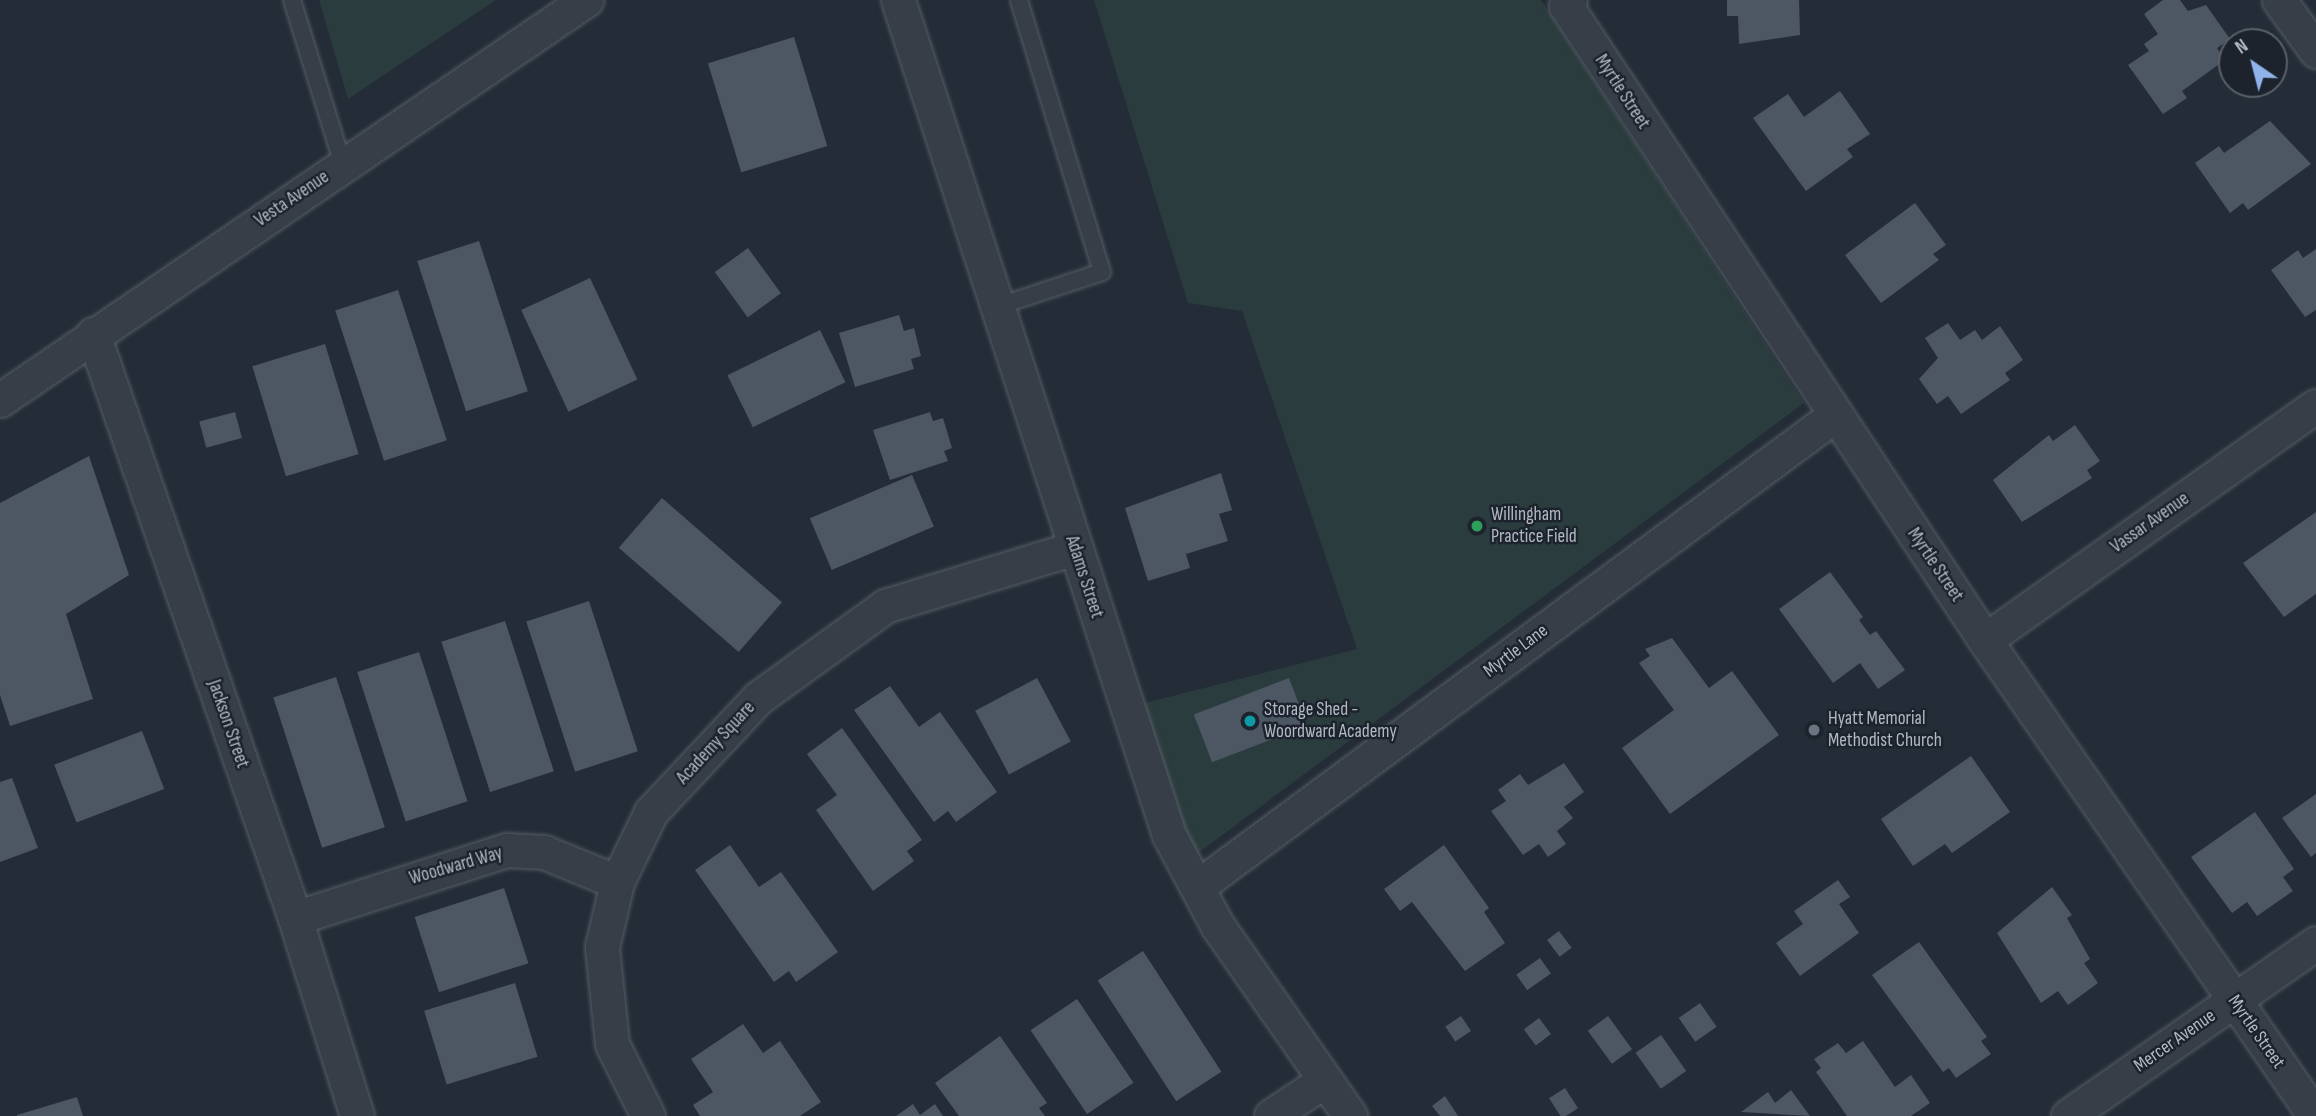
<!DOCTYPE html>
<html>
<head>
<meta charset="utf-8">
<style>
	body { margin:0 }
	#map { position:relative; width:2316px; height:1116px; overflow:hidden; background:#242c37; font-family:"Sofia Sans Condensed",sans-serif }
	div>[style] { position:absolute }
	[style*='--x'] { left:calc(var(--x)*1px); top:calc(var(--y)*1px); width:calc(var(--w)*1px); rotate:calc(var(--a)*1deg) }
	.green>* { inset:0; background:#2a3c3d }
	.building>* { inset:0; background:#4d5663; transform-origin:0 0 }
	.roads { filter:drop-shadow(0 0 2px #555c66) drop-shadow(0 0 2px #555c66) }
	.service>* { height:16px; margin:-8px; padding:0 8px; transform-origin:8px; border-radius:8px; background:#373e48 }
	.minor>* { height:33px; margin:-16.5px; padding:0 16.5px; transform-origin:16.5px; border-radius:16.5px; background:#373e48 }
	.dots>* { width:19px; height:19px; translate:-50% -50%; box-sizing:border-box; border:4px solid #1d232d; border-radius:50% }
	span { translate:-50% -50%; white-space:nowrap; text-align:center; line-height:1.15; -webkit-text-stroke:5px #1d232d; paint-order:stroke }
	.street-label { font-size:19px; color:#b2b9c4 }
	.poi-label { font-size:19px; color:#b2b9c4 }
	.left { translate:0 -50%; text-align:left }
	.north { position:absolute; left:2218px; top:28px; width:70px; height:70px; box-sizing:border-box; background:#1d232d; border:2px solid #595f69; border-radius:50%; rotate:325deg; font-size:19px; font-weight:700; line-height:28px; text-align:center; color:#b2b9c4 }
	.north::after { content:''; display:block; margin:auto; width:24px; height:32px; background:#90b3ec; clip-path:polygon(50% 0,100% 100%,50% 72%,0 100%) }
</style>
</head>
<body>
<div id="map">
	<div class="green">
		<i style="clip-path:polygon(319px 0,496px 0,348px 99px)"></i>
		<i style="clip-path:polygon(1094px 0,1541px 0,1804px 403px,1186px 862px,1133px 706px,1357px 649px,1242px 311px,1188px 303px)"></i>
	</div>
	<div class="building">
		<i style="clip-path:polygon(1727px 0,1799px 0,1800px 35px,1739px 44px,1738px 16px,1727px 16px)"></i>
		<i style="clip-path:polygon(2163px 0,2180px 0,2188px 11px,2206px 5px,2230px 39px,2217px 48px,2225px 60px,2182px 91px,2187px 98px,2163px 114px,2128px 65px,2149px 51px,2144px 44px,2158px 34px,2144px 14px)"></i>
		<i style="left:794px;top:37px;width:114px;height:90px;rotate:73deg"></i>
		<i style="clip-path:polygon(1840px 91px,1870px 134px,1847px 149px,1853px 157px,1806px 191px,1753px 118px,1788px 94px,1804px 117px)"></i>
		<i style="clip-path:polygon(2270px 121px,2311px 164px,2248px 210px,2243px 203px,2230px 213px,2195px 163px,2219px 146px,2224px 153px)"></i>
		<i style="clip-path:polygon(1915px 203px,1946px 245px,1933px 254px,1939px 260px,1881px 303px,1845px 255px)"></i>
		<i style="left:479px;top:241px;width:158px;height:65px;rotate:72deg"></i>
		<i style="left:748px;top:248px;width:56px;height:41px;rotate:54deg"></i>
		<i style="clip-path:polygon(2316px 249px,2316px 310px,2305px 317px,2271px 270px,2298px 250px,2303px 258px)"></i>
		<i style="left:590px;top:278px;width:112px;height:76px;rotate:65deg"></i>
		<i style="left:398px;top:290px;width:158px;height:66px;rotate:72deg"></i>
		<i style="clip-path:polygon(899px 315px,904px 331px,914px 328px,921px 356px,911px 359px,914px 369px,855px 387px,839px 333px)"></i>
		<i style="clip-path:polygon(1948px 323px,1960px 340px,1975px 330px,1982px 340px,2000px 326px,2023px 360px,2005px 373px,2010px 380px,1961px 414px,1948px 396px,1937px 404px,1919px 379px,1938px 358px,1925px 338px)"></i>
		<i style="left:820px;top:330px;width:58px;height:103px;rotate:64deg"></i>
		<i style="left:325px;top:344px;width:115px;height:76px;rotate:73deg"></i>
		<i style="left:235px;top:412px;width:27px;height:37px;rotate:75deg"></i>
		<i style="clip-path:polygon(930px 412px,933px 421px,943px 418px,952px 448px,944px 451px,948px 461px,890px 480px,873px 430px)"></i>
		<i style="clip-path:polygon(2075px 425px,2100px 461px,2087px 470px,2092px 478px,2022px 522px,1993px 480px,2049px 435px,2053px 441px)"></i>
		<i style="clip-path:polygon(89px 456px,129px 575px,66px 614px,93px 699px,10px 726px,0 695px,0 503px)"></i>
		<i style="clip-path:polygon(1221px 473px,1232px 510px,1219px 514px,1228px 541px,1186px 554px,1190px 568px,1148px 581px,1125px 508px)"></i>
		<i style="left:912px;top:475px;width:56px;height:111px;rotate:67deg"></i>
		<i style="left:662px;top:498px;width:159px;height:66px;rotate:41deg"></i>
		<i style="clip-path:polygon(2316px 512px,2316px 594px,2284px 617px,2243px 563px)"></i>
		<i style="clip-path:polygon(1830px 572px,1863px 617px,1859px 620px,1870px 635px,1876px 631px,1905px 670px,1878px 689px,1860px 663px,1833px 683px,1779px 609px)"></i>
		<i style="left:589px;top:601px;width:158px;height:66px;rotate:72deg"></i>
		<i style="left:505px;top:621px;width:158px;height:67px;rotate:72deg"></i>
		<i style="clip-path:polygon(1672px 638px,1709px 688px,1732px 671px,1779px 735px,1670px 814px,1622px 748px,1674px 710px,1639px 663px,1650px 656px,1645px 649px)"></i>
		<i style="left:419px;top:652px;width:157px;height:65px;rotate:72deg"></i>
		<i style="left:336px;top:677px;width:158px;height:66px;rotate:72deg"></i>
		<i style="left:1037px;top:678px;width:72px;height:70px;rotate:62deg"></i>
		<i style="left:1289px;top:678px;width:51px;height:102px;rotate:69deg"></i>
		<i style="clip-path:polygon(890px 686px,919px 727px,940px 712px,997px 792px,956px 822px,948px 811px,934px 822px,854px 710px)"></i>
		<i style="clip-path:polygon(842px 728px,922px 840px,907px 851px,914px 861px,873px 891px,816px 810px,837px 795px,807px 754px)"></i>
		<i style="left:142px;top:731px;width:62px;height:94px;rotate:69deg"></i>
		<i style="clip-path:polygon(1971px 756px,2010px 812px,1952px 853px,1945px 844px,1913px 866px,1881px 819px)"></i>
		<i style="clip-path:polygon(1564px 763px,1584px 792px,1564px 807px,1573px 818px,1557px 831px,1566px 844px,1548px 857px,1539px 844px,1523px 855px,1491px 811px,1506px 801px,1498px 790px,1520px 774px,1528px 785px)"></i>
		<i style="clip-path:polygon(12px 778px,38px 848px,0 862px,0 782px)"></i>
		<i style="clip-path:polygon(2316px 794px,2316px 853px,2311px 857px,2282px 818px)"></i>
		<i style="clip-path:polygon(2255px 812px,2294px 869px,2283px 877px,2293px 891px,2257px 916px,2247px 902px,2232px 913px,2191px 857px)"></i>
		<i style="clip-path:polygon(730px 845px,759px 887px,781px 872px,838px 952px,796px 982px,789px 971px,774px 982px,695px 870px)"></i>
		<i style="clip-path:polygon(1444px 845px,1489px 908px,1484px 912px,1505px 943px,1465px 971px,1412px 902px,1400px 911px,1384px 889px)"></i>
		<i style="clip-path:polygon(1838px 880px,1850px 897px,1839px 904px,1859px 933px,1800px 976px,1776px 943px,1803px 924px,1794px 911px)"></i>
		<i style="clip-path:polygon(2052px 887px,2072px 915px,2067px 918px,2090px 959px,2084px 963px,2098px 983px,2068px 1005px,2058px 991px,2041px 1003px,1997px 933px)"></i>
		<i style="left:504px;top:888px;width:79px;height:94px;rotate:72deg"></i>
		<i style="left:1559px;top:931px;width:21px;height:15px;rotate:53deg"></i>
		<i style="clip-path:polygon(1919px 942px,1987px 1037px,1981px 1041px,1991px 1054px,1956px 1078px,1949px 1068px,1943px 1072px,1872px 975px)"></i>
		<i style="left:1143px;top:951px;width:144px;height:54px;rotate:57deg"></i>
		<i style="left:1540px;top:958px;width:19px;height:29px;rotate:55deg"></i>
		<i style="left:515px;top:983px;width:77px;height:95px;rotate:73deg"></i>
		<i style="left:1077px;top:999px;width:101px;height:56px;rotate:56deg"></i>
		<i style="left:1700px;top:1003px;width:29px;height:26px;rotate:55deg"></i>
		<i style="left:1461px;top:1016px;width:18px;height:19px;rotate:56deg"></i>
		<i style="left:1608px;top:1016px;width:41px;height:25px;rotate:54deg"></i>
		<i style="left:1539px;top:1018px;width:20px;height:19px;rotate:53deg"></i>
		<i style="clip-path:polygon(743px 1024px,763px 1053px,780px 1041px,821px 1102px,800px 1116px,700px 1116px,693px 1105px,713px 1092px,691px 1059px)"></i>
		<i style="left:1661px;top:1035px;width:44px;height:31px;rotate:55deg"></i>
		<i style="clip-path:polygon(1000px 1036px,1047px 1103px,1039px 1108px,1045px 1116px,959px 1116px,935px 1083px)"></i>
		<i style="clip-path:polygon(1863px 1041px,1895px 1087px,1911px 1075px,1930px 1103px,1911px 1116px,1847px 1116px,1816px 1072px,1821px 1068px,1814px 1059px,1838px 1043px,1846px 1053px)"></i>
		<i style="left:1565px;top:1088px;width:24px;height:19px;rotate:57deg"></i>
		<i style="clip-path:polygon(1791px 1090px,1810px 1116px,1741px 1112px,1768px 1092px,1775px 1103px)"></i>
		<i style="clip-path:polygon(1445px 1096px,1458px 1116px,1440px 1116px,1432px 1106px)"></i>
		<i style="clip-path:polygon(77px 1097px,83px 1116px,17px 1116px,17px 1115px)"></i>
		<i style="clip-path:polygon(913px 1104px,920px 1115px,935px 1104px,943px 1116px,896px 1116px)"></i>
	</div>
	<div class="roads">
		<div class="service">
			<i style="--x:292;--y:0;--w:173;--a:72.8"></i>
			<i style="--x:996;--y:307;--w:112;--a:-18.3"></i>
			<i style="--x:1102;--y:272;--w:284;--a:-107"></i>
		</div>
		<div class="minor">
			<i style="--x:898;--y:0;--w:878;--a:72.02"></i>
			<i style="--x:1169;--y:835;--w:102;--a:61.9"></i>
			<i style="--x:1217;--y:925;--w:233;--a:55.1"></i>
			<i style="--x:1570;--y:0;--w:7;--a:124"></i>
			<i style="--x:1566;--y:6;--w:760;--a:56.54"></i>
			<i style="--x:1985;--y:640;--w:579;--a:55.27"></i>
			<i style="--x:2279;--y:0;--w:63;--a:54"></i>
			<i style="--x:93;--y:334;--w:618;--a:70.92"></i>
			<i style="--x:295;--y:918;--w:207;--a:72.6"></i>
			<i style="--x:0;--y:400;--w:710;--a:-34.32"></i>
			<i style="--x:1985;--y:640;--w:405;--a:-35.3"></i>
			<i style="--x:1197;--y:887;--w:794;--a:-36.49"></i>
			<i style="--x:295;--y:918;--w:223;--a:-17.8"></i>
			<i style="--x:507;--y:850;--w:37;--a:3"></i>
			<i style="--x:544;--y:852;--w:79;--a:22.3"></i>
			<i style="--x:648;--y:1116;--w:80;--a:-116.6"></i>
			<i style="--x:612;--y:1044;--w:98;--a:-95.9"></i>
			<i style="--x:602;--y:947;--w:67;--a:-77"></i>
			<i style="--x:617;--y:882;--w:78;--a:-64.1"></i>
			<i style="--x:651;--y:812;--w:156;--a:-46.8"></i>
			<i style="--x:758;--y:698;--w:157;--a:-35.9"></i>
			<i style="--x:885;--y:606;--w:199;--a:-17"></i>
			<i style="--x:1271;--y:1116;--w:65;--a:-33.7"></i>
			<i style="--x:2068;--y:1116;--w:302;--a:-34.9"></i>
		</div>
	</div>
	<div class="dots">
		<i style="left:1477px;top:526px;background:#2e9e5b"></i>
		<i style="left:1250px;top:721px;background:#0f9aa8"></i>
		<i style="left:1814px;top:730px;background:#6b7280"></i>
	</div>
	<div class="street-label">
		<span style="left:1622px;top:92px;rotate:57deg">Myrtle Street</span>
		<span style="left:292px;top:199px;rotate:-34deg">Vesta Avenue</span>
		<span style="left:2150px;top:523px;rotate:-35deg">Vassar Avenue</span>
		<span style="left:1935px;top:565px;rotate:56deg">Myrtle Street</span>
		<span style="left:1084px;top:577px;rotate:72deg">Adams Street</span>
		<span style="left:1516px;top:651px;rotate:-37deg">Myrtle Lane</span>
		<span style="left:228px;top:724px;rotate:71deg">Jackson Street</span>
		<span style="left:716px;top:743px;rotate:-47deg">Academy Square</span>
		<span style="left:456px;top:866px;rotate:-16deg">Woodward Way</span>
		<span style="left:2256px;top:1032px;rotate:55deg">Myrtle Street</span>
		<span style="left:2175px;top:1041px;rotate:-35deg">Mercer Avenue</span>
	</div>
	<div class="poi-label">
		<span class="left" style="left:1491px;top:526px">Willingham<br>Practice Field</span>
		<span class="left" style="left:1264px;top:721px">Storage Shed -<br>Woordward Academy</span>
		<span class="left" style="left:1828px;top:730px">Hyatt Memorial<br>Methodist Church</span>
	</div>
	<div class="north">N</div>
</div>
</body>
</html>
